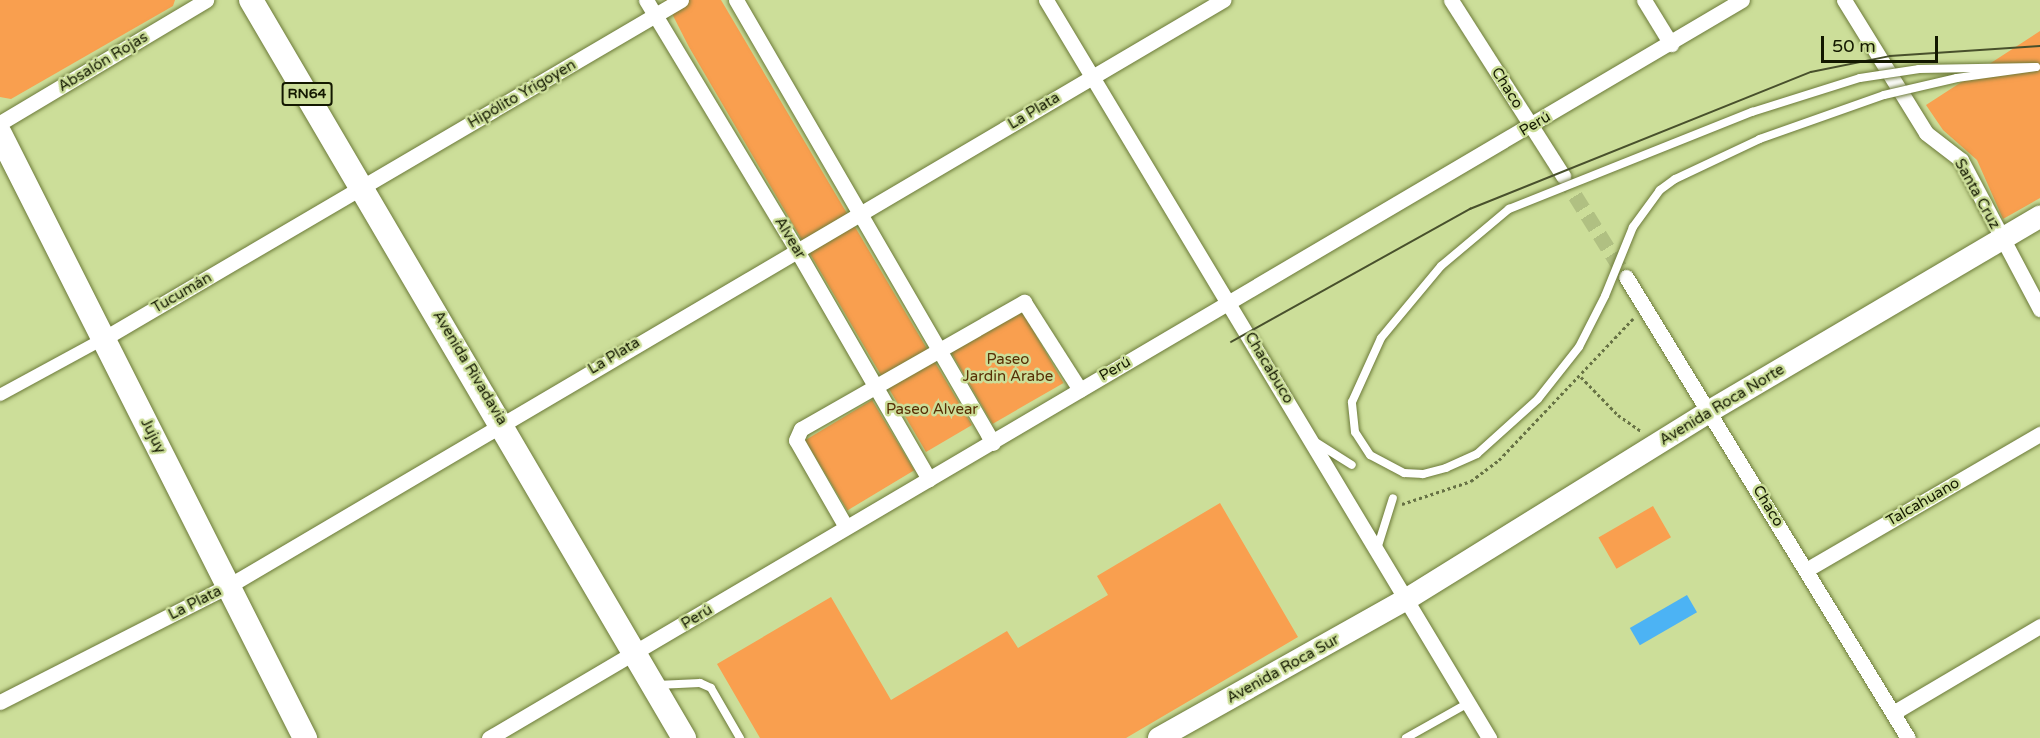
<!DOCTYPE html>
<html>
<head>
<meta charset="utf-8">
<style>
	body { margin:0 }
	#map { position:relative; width:2040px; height:738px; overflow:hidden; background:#ccde99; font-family:"Varela Round",sans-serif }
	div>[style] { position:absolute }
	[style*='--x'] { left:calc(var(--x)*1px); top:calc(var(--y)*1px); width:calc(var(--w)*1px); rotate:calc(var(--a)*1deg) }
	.green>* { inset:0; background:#f99f4f; transform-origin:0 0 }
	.water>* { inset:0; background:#4cb3f4; transform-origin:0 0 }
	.minor-tunnel>* { height:15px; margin-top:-7.5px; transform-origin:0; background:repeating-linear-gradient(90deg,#b0c082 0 15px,transparent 0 23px) }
	.path>* { height:3px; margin-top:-1.5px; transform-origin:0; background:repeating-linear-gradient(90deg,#677245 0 3px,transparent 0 6px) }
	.roads { filter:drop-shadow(0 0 2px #6c7a39) drop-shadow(0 0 2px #6c7a39) }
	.service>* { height:8px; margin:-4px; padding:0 4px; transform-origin:4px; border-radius:4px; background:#fff }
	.pedestrian>* { height:12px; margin:-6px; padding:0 6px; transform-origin:6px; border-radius:6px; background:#fff }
	.minor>* { height:15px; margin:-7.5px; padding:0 7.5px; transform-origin:7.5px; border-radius:7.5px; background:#fff }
	.secondary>* { height:22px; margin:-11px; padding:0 11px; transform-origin:11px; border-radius:11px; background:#fff }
	.primary>* { height:24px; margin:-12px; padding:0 12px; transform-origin:12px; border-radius:12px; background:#fff }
	.tram>* { height:1.5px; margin:-0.75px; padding:0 0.75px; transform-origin:0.75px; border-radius:0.75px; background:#48502c }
	.bridges { filter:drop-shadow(0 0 2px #6c7a39) drop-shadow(0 0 2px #6c7a39) }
	.service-bridge>* { height:8px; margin:-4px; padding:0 4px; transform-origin:4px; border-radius:4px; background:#fff }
	span { translate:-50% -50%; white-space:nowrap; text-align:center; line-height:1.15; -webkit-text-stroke:5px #ccde99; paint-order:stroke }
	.shield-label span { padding:2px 4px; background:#ccde99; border:2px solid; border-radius:4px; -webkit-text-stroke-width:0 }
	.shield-label { font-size:14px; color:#131800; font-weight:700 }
	.street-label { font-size:15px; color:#131800 }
	.park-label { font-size:15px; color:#582f05 }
	.scale { position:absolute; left:1821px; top:36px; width:117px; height:27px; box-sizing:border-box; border:3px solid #131800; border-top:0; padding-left:8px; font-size:18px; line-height:21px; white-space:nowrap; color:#131800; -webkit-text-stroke:4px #ccde99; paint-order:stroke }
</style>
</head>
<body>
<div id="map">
	<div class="green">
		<i style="clip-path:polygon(0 0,175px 0,173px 6px,11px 99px,0 97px)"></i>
		<i style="clip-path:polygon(665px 0,721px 0,972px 425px,926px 452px,689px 47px)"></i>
		<i style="clip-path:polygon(2040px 31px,2040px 198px,2003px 219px,1977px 160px,1943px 130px,1926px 105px)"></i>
		<i style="left:1022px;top:311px;width:83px;height:82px;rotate:60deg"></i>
		<i style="left:872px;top:400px;width:82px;height:78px;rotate:59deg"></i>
		<i style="clip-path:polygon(1220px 503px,1298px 637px,1126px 738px,760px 738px,717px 664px,831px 597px,891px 700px,1007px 631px,1018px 648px,1108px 595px,1097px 576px)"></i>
		<i style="left:1653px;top:506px;width:36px;height:63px;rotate:60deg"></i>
	</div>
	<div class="water">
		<i style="left:1687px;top:595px;width:20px;height:66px;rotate:60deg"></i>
	</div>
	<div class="minor-tunnel">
		<i style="--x:1563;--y:176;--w:119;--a:58"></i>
	</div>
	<div class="path">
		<i style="--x:1581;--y:377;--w:53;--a:45.8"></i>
		<i style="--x:1618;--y:415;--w:29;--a:35"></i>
		<i style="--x:1402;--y:504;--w:73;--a:-18.4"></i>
		<i style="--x:1471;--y:481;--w:35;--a:-37"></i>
		<i style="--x:1499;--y:460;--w:195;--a:-46.5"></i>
	</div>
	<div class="roads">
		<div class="service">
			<i style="--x:1317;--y:443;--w:41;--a:32.2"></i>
			<i style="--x:1377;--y:549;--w:53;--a:-72.6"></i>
			<i style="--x:657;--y:685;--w:43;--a:-2.7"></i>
			<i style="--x:700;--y:683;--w:12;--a:24"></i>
			<i style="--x:711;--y:688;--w:58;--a:59.9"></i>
			<i style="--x:1406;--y:738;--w:71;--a:-29.4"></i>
		</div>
		<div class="pedestrian">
			<i style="--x:0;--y:395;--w:117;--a:-28.5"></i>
		</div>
		<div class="minor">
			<i style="--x:646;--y:0;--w:291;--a:58.9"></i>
			<i style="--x:796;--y:249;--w:266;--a:60"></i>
			<i style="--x:736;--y:0;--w:512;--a:59.88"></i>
			<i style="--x:1046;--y:0;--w:861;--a:59.02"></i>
			<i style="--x:1451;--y:0;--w:209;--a:57.5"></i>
			<i style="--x:1644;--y:0;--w:52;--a:58.5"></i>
			<i style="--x:1844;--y:0;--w:156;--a:58.3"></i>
			<i style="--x:1926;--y:133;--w:44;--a:37.6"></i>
			<i style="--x:1961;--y:160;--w:169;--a:62.1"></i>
			<i style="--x:0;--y:123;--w:240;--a:-30.8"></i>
			<i style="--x:1626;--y:277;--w:540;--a:58.55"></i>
			<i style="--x:103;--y:339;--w:670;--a:-30.39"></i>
			<i style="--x:846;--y:527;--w:100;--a:-119.9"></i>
			<i style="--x:796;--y:440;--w:12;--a:-66"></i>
			<i style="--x:801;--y:429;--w:257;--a:-29.7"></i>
			<i style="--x:1024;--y:302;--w:104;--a:57.5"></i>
			<i style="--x:1806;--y:570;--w:271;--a:-30.2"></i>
			<i style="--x:0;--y:702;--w:258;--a:-27"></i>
			<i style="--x:230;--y:585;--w:1153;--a:-30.5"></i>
			<i style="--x:1893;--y:713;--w:171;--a:-30.6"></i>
			<i style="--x:489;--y:738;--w:1454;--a:-30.5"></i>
		</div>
		<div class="secondary">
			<i style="--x:1159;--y:738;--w:284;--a:-29.3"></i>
			<i style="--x:1407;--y:599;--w:357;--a:-31.8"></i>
			<i style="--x:1710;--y:411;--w:383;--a:-30.5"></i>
		</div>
		<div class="primary">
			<i style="--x:251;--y:0;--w:856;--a:59.6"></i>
			<i style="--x:0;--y:134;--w:677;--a:63.21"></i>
		</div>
	</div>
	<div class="tram">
		<i style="--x:1231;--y:342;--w:274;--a:-29.1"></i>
		<i style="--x:1470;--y:209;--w:367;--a:-21.9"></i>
		<i style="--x:1811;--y:72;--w:81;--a:-11.4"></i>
		<i style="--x:1890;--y:56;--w:150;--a:-3.8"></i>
	</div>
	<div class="bridges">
		<div class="service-bridge">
			<i style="--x:2036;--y:67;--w:80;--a:172.1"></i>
			<i style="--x:1957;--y:78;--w:75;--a:166.9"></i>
			<i style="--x:1884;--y:95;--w:132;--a:160.5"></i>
			<i style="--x:1760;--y:139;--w:94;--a:154.8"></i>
			<i style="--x:1675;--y:179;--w:19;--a:144"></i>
			<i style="--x:1660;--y:190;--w:46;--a:126.1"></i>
			<i style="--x:1633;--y:227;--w:74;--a:112.1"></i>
			<i style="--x:1605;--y:296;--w:57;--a:117"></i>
			<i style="--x:1579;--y:347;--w:66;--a:128.3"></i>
			<i style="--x:1538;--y:399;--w:82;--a:138"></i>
			<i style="--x:1477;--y:454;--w:34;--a:156"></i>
			<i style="--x:1446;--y:468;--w:24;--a:165"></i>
			<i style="--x:1423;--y:474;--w:19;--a:-177"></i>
			<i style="--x:1404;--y:473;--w:38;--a:-152"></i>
			<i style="--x:1370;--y:455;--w:27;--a:-123"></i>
			<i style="--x:1355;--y:432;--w:30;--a:-96"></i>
			<i style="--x:1352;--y:402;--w:70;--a:-65.6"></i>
			<i style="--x:1381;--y:338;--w:94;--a:-50.2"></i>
			<i style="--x:1441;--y:266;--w:89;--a:-40"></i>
			<i style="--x:1509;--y:209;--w:262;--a:-21.8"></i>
			<i style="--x:1752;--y:112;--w:113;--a:-17.5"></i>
			<i style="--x:1860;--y:78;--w:60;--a:-8.7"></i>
			<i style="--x:1919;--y:69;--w:117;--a:-1"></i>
		</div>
	</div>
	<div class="shield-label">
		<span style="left:307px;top:94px">RN64</span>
	</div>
	<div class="street-label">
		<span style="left:103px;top:62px;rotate:-31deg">Absalón Rojas</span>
		<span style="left:1507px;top:88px;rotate:58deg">Chaco</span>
		<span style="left:522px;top:94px;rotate:-30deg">Hipólito Yrigoyen</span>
		<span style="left:1034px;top:111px;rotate:-31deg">La Plata</span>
		<span style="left:1535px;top:124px;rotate:-31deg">Perú</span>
		<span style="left:1977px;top:194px;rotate:61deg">Santa Cruz</span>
		<span style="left:790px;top:238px;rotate:59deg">Alvear</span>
		<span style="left:182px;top:293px;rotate:-30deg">Tucumán</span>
		<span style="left:614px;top:356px;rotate:-31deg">La Plata</span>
		<span style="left:470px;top:368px;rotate:59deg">Avenida Rivadavia</span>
		<span style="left:1269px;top:368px;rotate:59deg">Chacabuco</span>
		<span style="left:1115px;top:369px;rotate:-30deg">Perú</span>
		<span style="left:1722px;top:405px;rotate:-31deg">Avenida Roca Norte</span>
		<span style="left:153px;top:436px;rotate:63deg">Jujuy</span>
		<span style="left:1923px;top:502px;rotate:-30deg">Talcahuano</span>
		<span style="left:1768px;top:506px;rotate:59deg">Chaco</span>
		<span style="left:195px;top:603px;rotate:-27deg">La Plata</span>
		<span style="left:697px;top:617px;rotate:-31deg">Perú</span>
		<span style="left:1283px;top:669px;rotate:-29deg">Avenida Roca Sur</span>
	</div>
	<div class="park-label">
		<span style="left:1008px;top:368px">Paseo<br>Jardin Arabe</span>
		<span style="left:932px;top:410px">Paseo Alvear</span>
	</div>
	<div class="scale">50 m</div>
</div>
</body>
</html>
